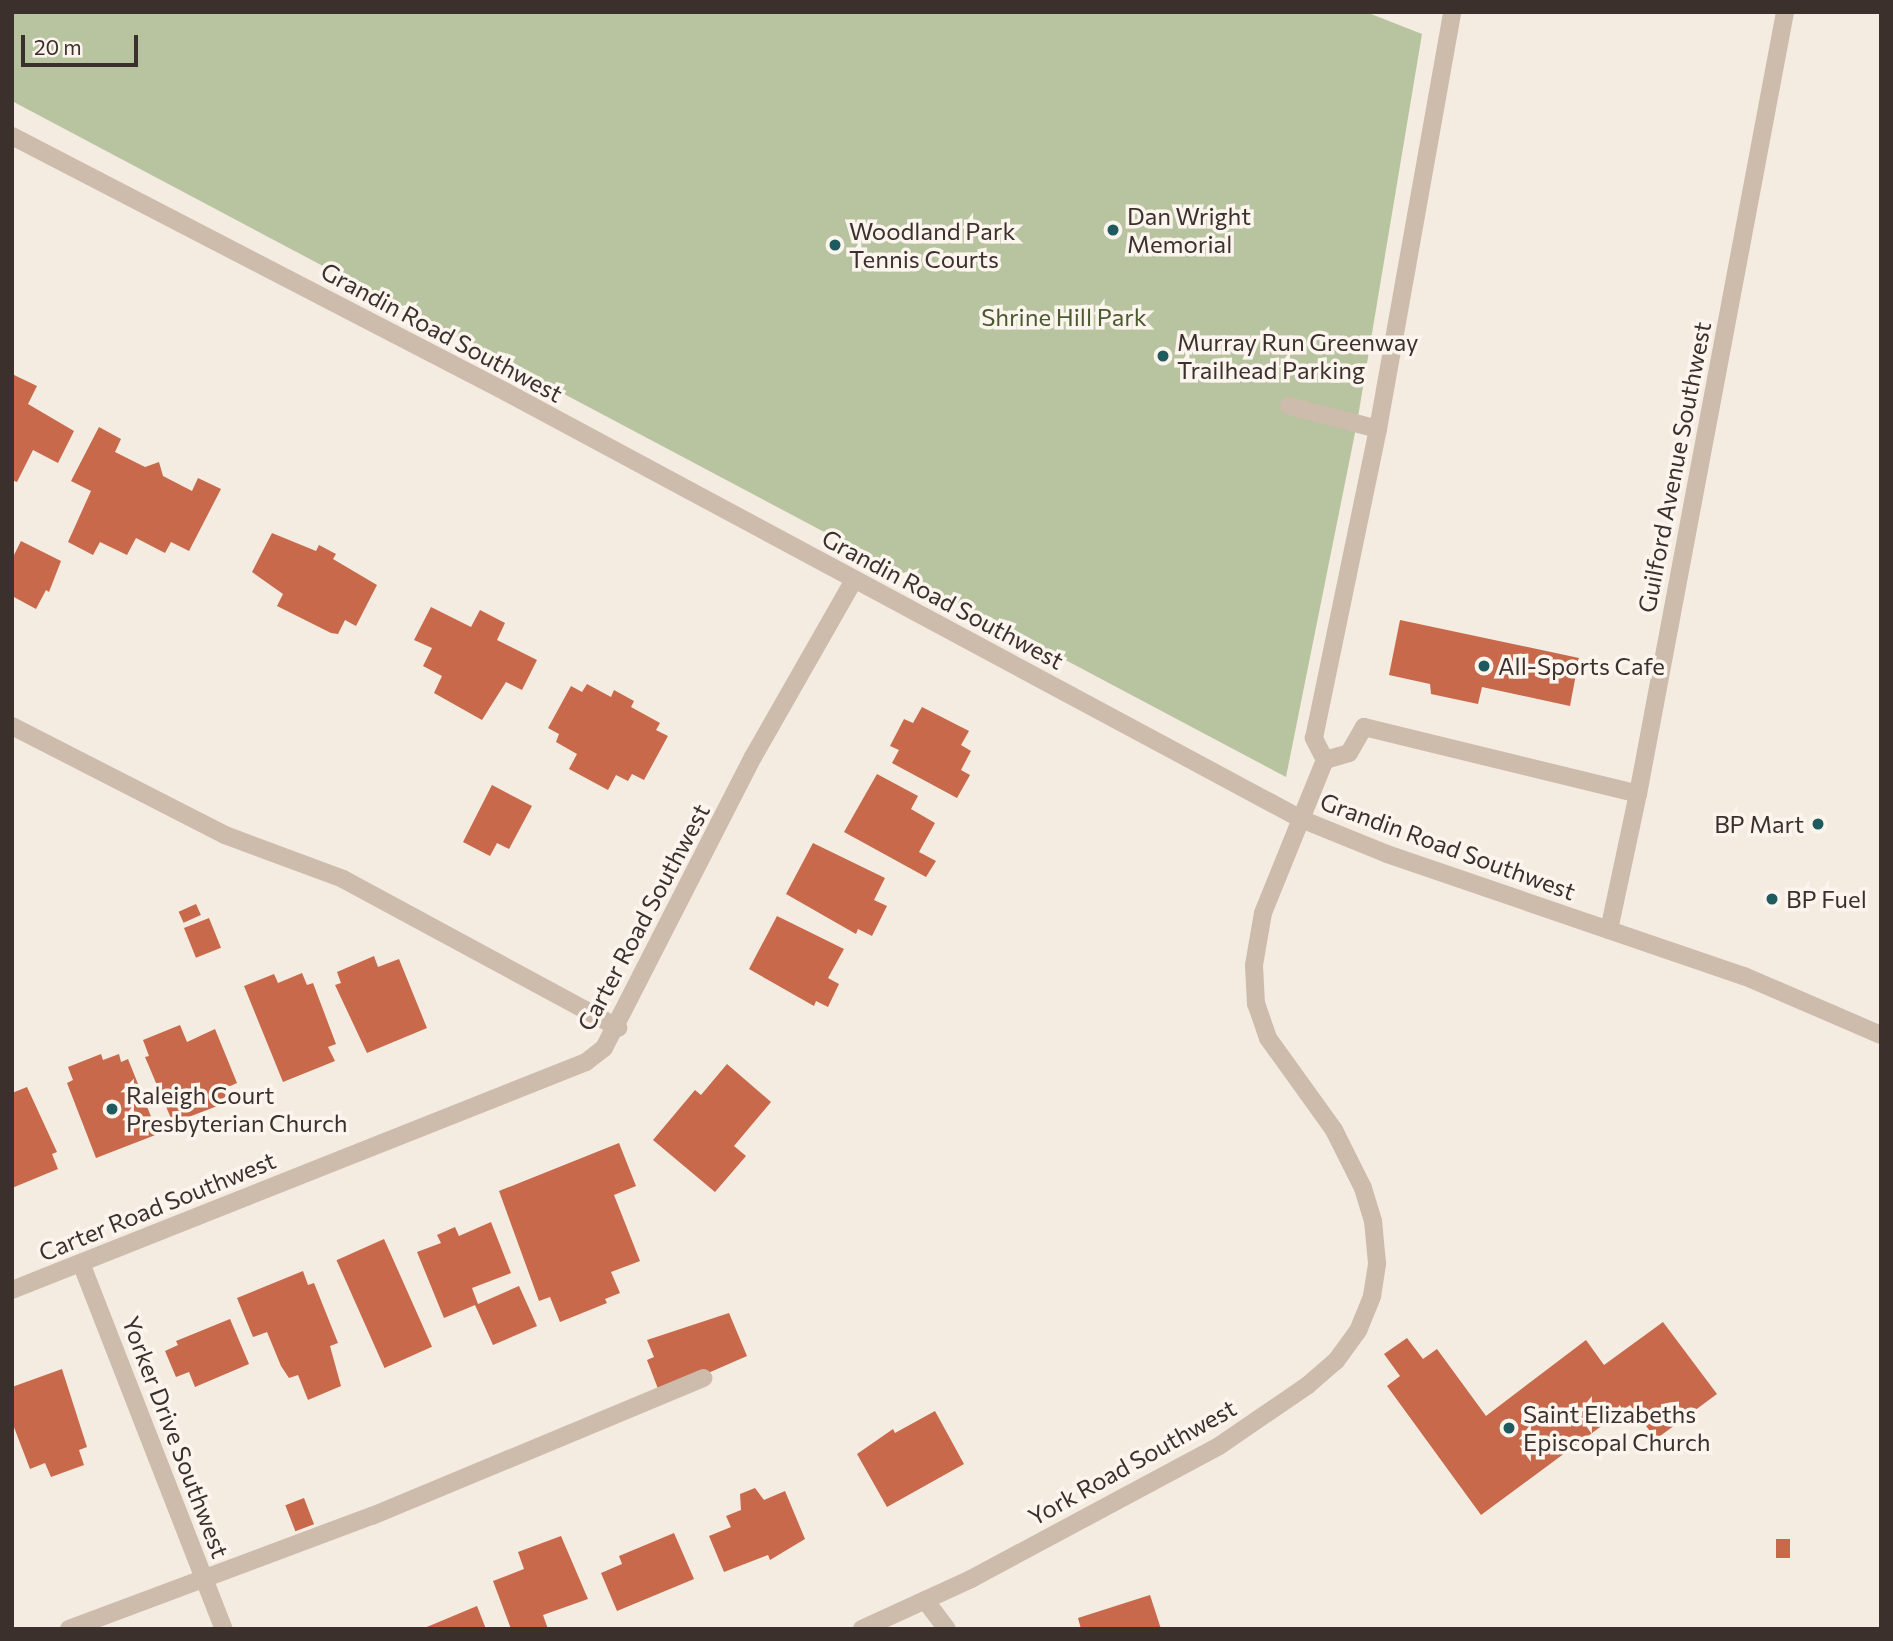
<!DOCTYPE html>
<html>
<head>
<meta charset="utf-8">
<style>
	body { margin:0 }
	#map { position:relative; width:1893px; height:1641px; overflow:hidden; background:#f4ebe1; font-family:Commissioner,sans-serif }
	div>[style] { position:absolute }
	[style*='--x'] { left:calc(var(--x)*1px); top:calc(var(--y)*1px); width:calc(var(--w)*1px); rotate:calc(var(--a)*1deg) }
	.green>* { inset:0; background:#b8c4a0 }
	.building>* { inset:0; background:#c8694b; transform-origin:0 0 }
	.service>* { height:18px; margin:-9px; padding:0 9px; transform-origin:9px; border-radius:9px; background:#cdbbac }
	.minor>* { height:18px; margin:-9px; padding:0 9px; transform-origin:9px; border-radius:9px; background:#cdbbac }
	.tertiary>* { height:18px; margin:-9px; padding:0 9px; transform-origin:9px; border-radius:9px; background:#cdbbac }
	.dots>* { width:19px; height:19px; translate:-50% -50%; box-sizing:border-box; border:4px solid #fbf5ee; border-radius:50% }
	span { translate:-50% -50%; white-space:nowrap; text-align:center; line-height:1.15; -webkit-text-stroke:7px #fbf5ee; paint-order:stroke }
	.poi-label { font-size:24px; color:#3b302b }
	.left { translate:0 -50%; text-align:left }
	.right { translate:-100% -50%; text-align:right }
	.park-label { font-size:24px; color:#4a5a2e }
	.street-label { font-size:24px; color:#3b302b }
	.frame { position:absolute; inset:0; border:14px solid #3b302b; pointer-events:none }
	.scale { position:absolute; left:21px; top:35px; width:117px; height:32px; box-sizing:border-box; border:4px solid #3b302b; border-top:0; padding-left:9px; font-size:21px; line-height:24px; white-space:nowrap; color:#3b302b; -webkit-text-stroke:5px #fbf5ee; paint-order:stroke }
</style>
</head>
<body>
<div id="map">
	<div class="green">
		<i style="clip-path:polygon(12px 12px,1366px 12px,1422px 34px,1357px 423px,1286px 777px,12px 101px)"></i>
	</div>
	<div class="building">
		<i style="clip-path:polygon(12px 374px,37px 386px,28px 404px,74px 431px,58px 463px,33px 450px,17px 482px,12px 480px)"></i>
		<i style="clip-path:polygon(99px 427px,121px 439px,115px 452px,145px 467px,159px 462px,163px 476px,192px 491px,198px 478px,221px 489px,189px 551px,171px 542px,165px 553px,136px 538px,127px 555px,100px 542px,93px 555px,68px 542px,91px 491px,71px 481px)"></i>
		<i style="clip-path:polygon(272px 533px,316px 551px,319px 545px,336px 554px,333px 559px,377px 585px,356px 626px,345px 620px,338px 634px,331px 633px,277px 606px,283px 594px,252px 572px)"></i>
		<i style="clip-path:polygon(21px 541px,61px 561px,49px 592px,46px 590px,36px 609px,12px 596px,12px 559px)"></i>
		<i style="clip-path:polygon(431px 607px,471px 627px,480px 610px,505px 623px,497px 640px,537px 660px,522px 690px,506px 682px,482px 720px,434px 693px,442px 676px,423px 666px,432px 648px,414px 640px)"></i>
		<i style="clip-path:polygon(1400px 620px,1579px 658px,1570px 706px,1482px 687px,1478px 704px,1431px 694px,1430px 684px,1389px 675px)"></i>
		<i style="clip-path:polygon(587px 684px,611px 697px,614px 690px,634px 701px,631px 707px,660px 723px,656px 730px,668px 736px,644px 780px,632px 774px,628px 781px,616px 775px,608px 790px,569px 769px,577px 754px,556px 742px,559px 734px,548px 728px,571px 686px,582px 692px)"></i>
		<i style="clip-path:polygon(922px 707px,969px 731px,961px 745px,971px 751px,961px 770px,970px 775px,957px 798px,892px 763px,899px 750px,890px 746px,904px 719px,913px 723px)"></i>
		<i style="clip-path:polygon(877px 774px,918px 796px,911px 809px,935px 823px,919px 852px,936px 861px,926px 877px,844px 832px)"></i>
		<i style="clip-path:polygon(492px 785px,532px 806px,509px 849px,497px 843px,490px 856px,463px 842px)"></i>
		<i style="clip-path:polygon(813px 843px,885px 878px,874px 900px,887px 906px,872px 936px,858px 929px,856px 934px,786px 894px)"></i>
		<i style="left:196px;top:904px;width:12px;height:19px;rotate:66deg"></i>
		<i style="clip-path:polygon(777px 916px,844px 949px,828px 978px,839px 984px,828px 1007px,816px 1001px,814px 1006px,749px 969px)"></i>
		<i style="left:209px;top:918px;width:32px;height:27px;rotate:68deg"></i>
		<i style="clip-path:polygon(374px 956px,378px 967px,399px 959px,427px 1028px,367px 1053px,335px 985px,341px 983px,337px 972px)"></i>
		<i style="clip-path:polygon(302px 973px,307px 985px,313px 983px,336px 1044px,328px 1047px,335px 1061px,283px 1082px,244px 986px,274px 974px,278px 983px)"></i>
		<i style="clip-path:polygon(180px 1025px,187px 1042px,215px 1029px,237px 1083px,228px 1087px,233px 1100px,173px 1123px,145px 1057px,149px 1056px,143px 1040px)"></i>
		<i style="clip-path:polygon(101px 1054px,103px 1060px,119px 1054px,121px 1062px,128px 1059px,158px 1134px,96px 1158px,67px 1083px,73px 1080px,68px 1067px)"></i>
		<i style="clip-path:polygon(727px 1064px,771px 1102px,734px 1146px,746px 1156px,715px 1192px,653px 1140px,695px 1090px,701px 1095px)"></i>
		<i style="clip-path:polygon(27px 1087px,57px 1152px,52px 1154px,58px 1169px,12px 1188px,12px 1093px)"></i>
		<i style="clip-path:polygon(619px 1143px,636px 1186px,614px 1195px,640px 1261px,611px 1272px,620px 1293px,605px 1299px,607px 1303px,560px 1322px,550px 1297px,539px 1301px,499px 1191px)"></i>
		<i style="clip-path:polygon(491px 1222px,511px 1273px,472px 1288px,478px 1304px,519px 1286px,537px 1326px,493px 1345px,475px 1305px,444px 1318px,417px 1252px,441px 1243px,437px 1235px,455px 1227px,459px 1236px)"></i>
		<i style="left:384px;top:1239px;width:118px;height:52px;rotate:66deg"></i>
		<i style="clip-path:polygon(303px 1271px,308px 1285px,314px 1283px,338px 1343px,330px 1346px,341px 1386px,308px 1400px,298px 1375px,289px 1378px,281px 1366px,267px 1332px,253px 1337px,237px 1298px)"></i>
		<i style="clip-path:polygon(729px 1313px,747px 1356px,660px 1394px,647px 1360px,654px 1357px,647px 1340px)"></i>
		<i style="clip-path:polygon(230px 1319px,249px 1364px,195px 1387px,189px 1372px,176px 1377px,165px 1351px,178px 1345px,176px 1341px)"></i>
		<i style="clip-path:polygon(1663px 1322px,1717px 1394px,1656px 1439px,1630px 1405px,1481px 1515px,1387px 1386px,1400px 1376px,1384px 1354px,1407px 1338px,1423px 1359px,1437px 1349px,1486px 1416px,1586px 1340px,1604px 1365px)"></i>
		<i style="clip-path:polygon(62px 1369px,87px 1447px,79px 1450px,84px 1465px,51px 1477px,45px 1463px,30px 1469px,12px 1422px,12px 1387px)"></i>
		<i style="clip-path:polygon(935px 1411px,964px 1464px,887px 1507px,857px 1454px,893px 1429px,895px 1433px)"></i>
		<i style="clip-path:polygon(755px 1488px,764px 1500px,785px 1491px,805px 1539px,770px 1560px,768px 1555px,724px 1572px,709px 1536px,731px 1527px,726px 1516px,741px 1510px,740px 1494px)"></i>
		<i style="left:304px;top:1498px;width:28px;height:20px;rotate:69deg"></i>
		<i style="clip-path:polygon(674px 1533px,694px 1579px,617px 1611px,601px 1573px,622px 1564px,619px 1556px)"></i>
		<i style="clip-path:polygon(561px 1536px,588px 1599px,543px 1615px,548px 1629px,511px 1629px,493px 1581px,524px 1569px,518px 1552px)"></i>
		<i style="left:1776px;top:1539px;width:14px;height:19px"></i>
		<i style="clip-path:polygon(1150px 1595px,1161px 1629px,1081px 1629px,1078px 1618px)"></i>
		<i style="clip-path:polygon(477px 1606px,486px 1629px,422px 1629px)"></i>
	</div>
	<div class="service">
		<i style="--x:1289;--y:406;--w:92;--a:14.5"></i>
		<i style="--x:12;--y:726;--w:239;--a:27.1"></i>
		<i style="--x:225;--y:835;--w:126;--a:20.4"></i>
		<i style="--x:343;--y:879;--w:313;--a:28.4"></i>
		<i style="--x:1325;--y:760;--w:25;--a:-16"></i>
		<i style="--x:1349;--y:753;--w:30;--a:-60"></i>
		<i style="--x:1364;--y:727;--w:282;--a:13.7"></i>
		<i style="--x:1301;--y:819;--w:64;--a:-67.9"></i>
		<i style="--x:1325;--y:760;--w:25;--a:-117"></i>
		<i style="--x:1314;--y:738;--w:316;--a:-78.3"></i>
		<i style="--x:1378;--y:429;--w:424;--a:-79.9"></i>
		<i style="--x:69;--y:1629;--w:323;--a:-20.5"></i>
		<i style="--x:372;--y:1516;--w:359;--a:-22.6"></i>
	</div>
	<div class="minor">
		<i style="--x:1609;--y:930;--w:139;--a:-78"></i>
		<i style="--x:1638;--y:794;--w:796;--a:-79.35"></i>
		<i style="--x:81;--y:1263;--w:393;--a:68.7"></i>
		<i style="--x:12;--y:1290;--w:618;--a:-21.66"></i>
		<i style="--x:586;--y:1062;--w:23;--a:-38"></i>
		<i style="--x:604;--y:1048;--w:327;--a:-62.9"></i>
		<i style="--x:753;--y:757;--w:204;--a:-60.3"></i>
		<i style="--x:925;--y:1600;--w:36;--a:53"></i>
		<i style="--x:862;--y:1629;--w:120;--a:-24.6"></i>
		<i style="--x:971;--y:1579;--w:281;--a:-28.2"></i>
		<i style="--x:1219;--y:1446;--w:108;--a:-34.4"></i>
		<i style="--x:1308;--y:1385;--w:37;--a:-41"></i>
		<i style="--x:1336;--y:1361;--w:37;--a:-54"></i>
		<i style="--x:1358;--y:1331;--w:38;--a:-68"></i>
		<i style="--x:1372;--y:1296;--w:33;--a:-81"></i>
		<i style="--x:1377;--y:1263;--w:42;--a:-95.4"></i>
		<i style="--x:1373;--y:1221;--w:34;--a:-107"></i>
		<i style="--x:1363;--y:1188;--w:65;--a:-116.6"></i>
		<i style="--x:1334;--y:1130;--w:113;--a:-125.7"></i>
		<i style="--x:1268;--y:1038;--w:36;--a:-109"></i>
		<i style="--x:1256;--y:1004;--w:39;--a:-93"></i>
		<i style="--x:1254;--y:965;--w:53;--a:-80.2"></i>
		<i style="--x:1263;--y:913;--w:101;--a:-68"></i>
	</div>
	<div class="tertiary">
		<i style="--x:12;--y:136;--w:556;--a:27.39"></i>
		<i style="--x:506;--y:392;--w:902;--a:28.24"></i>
		<i style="--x:1301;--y:819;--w:93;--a:22.1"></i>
		<i style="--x:1387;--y:854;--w:377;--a:18.9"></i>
		<i style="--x:1744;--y:976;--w:149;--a:23.3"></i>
	</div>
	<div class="dots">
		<i style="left:1113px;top:230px;background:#1f5a5e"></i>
		<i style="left:835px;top:245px;background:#1f5a5e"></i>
		<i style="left:1163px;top:356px;background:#1f5a5e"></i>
		<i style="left:1484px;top:666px;background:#1f5a5e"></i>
		<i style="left:1818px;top:824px;background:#1f5a5e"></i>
		<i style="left:1772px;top:899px;background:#1f5a5e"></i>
		<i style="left:112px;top:1109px;background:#1f5a5e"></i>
		<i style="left:1509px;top:1428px;background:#1f5a5e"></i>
	</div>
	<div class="poi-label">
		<span class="left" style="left:1127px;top:230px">Dan Wright<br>Memorial</span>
		<span class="left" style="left:849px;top:245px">Woodland Park<br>Tennis Courts</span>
		<span class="left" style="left:1177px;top:356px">Murray Run Greenway<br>Trailhead Parking</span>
		<span class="left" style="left:1498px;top:666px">All-Sports Cafe</span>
		<span class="right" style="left:1804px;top:824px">BP Mart</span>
		<span class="left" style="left:1786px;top:899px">BP Fuel</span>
		<span class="left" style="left:126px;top:1109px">Raleigh Court<br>Presbyterian Church</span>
		<span class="left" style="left:1523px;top:1428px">Saint Elizabeths<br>Episcopal Church</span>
	</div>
	<div class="park-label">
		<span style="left:1064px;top:317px">Shrine Hill Park</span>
	</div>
	<div class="street-label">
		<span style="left:442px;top:332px;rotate:28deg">Grandin Road Southwest</span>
		<span style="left:1674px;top:467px;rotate:-79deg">Guilford Avenue Southwest</span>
		<span style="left:943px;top:599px;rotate:28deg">Grandin Road Southwest</span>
		<span style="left:1448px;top:846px;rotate:20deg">Grandin Road Southwest</span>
		<span style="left:643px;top:917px;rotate:-62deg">Carter Road Southwest</span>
		<span style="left:157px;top:1206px;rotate:-22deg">Carter Road Southwest</span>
		<span style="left:176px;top:1437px;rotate:69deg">Yorker Drive Southwest</span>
		<span style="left:1132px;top:1462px;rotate:-29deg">York Road Southwest</span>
	</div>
	<div class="frame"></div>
	<div class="scale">20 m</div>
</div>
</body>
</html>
